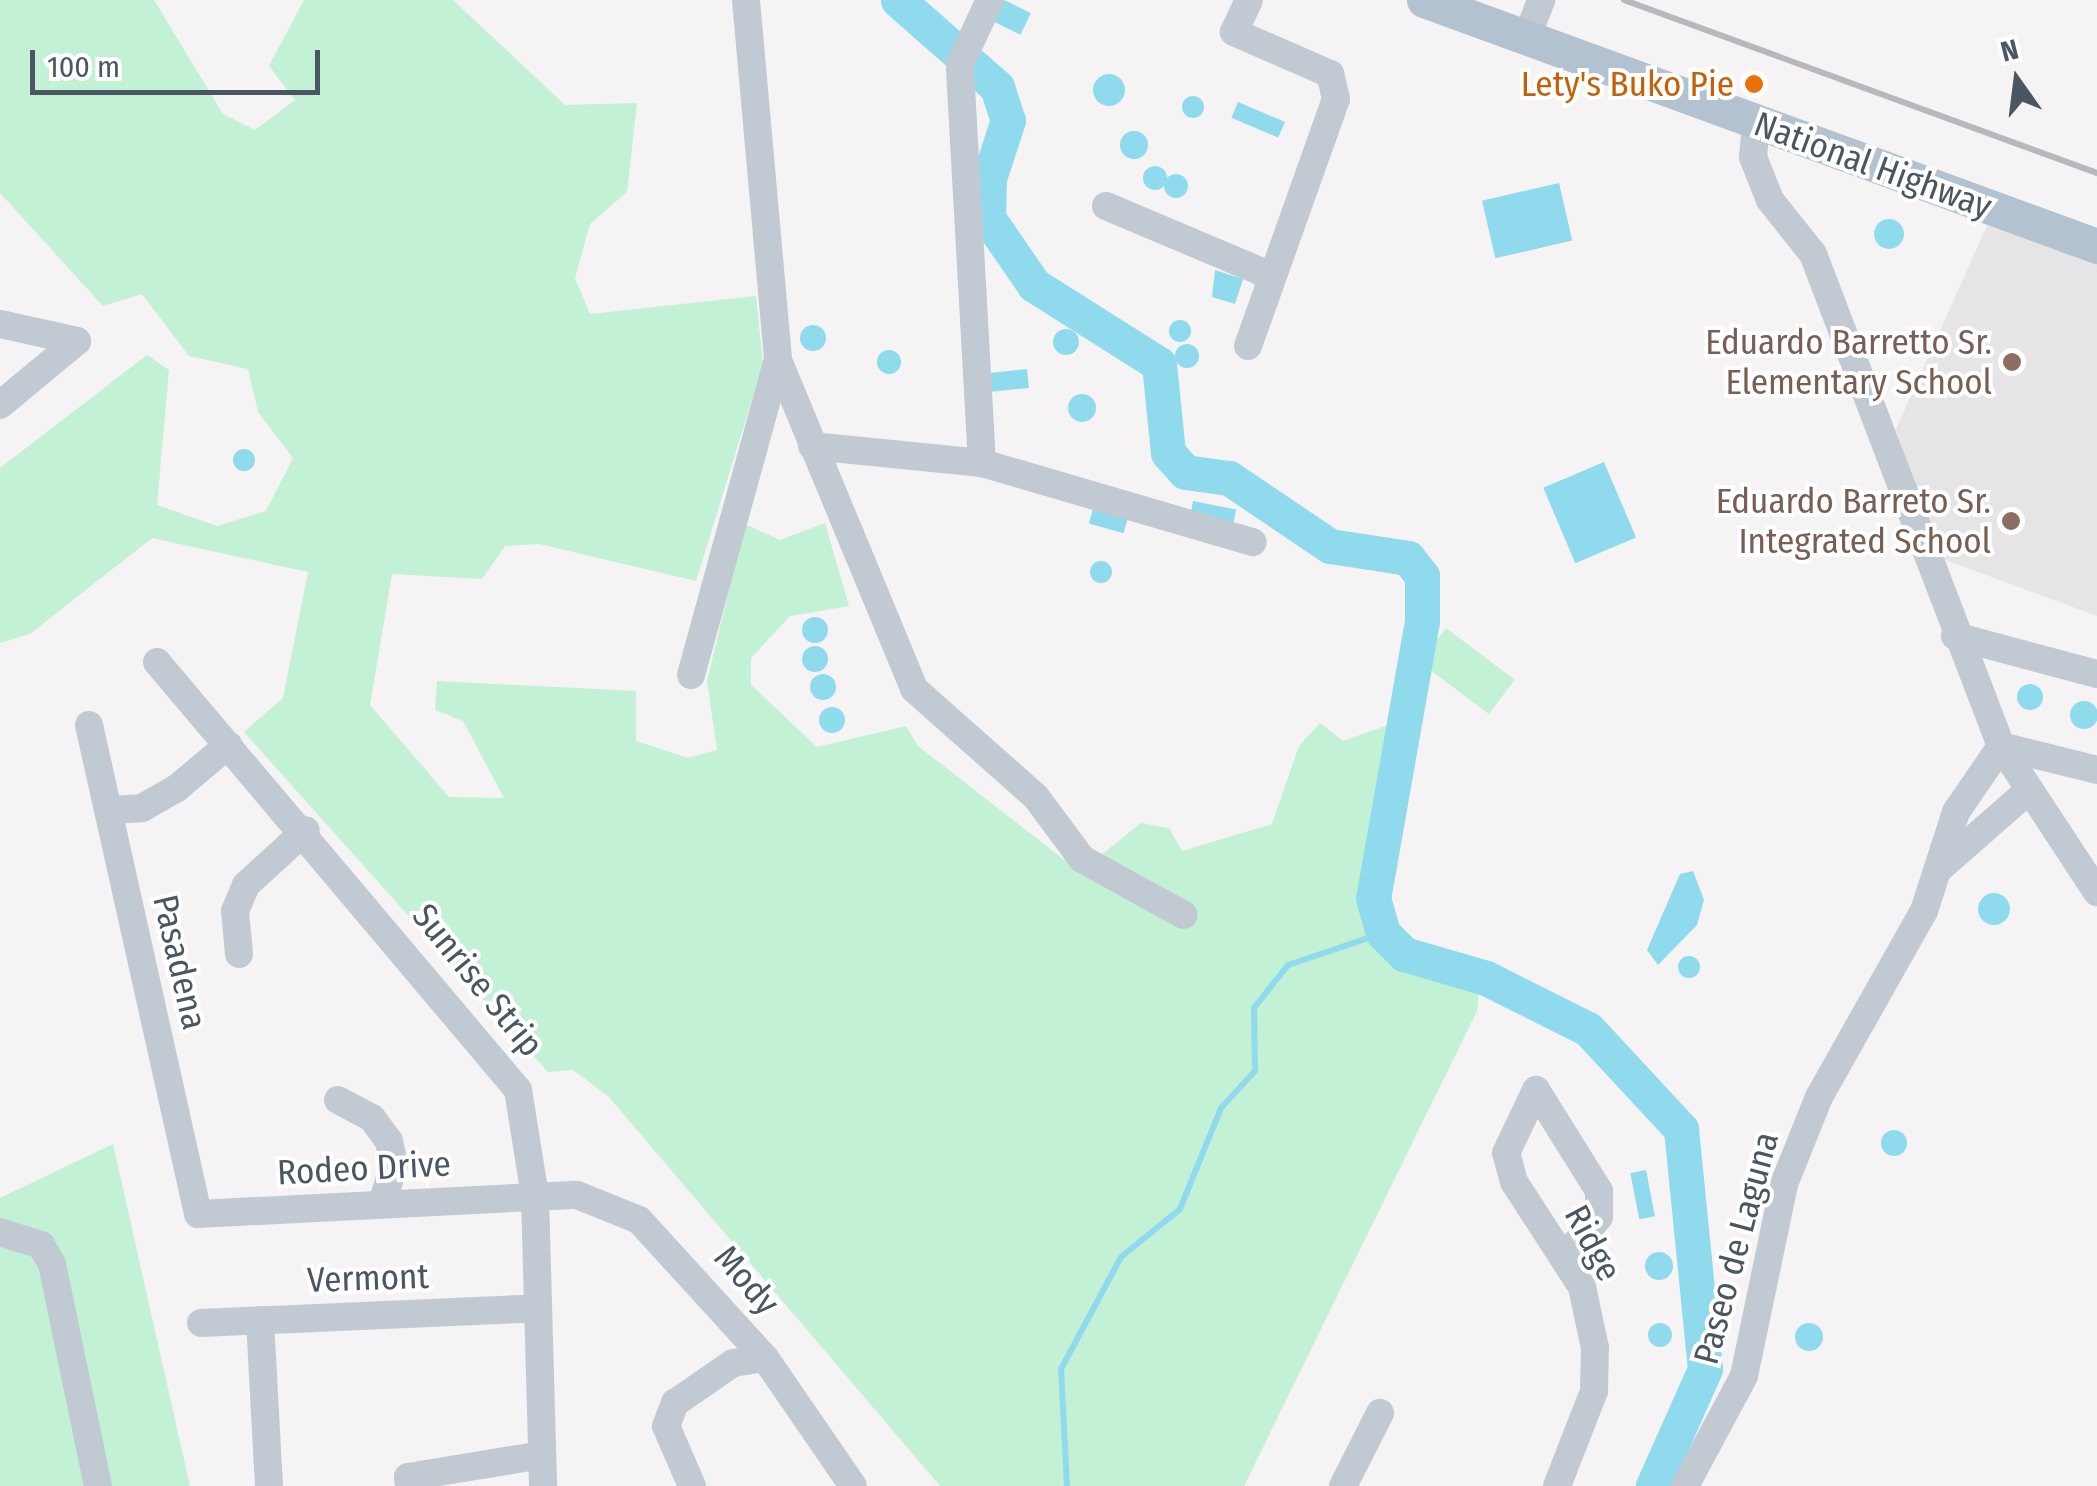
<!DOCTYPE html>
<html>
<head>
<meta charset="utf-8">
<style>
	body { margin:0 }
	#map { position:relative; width:2097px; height:1486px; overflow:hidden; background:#f5f3f3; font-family:"Fira Sans Condensed",sans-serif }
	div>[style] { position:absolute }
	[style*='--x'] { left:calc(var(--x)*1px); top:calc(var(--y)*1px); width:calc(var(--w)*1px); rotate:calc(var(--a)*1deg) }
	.education>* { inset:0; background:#e6e4e5 }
	.green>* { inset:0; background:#c3f1d5; transform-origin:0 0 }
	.water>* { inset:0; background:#90daee; transform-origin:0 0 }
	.round { border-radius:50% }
	.stream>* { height:6px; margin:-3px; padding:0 3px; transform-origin:3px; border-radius:3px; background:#90daee }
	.river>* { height:35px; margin:-17.5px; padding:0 17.5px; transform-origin:17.5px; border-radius:17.5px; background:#90daee }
	.minor>* { height:28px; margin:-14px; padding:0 14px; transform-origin:14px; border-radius:14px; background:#c1cad2 }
	.major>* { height:35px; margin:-17.5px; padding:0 17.5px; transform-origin:17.5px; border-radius:17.5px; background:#b3c2d1 }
	.rail>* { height:6px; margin:-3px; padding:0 3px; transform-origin:3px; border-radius:3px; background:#b5b8bd }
	.dots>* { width:28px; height:28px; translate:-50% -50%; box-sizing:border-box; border:5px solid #fff; border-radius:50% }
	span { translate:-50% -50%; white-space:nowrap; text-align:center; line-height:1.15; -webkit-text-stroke:8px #fff; paint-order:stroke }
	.food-label { font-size:35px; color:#c56008 }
	.right { translate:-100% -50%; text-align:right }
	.street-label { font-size:35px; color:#4a5661 }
	.education-label { font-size:35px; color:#785e54 }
	.north { position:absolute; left:1967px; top:30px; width:100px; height:100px; -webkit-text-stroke:8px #fff; paint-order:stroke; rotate:346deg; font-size:28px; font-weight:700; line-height:40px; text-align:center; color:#4a5661 }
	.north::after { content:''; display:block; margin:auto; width:35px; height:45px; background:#4a5661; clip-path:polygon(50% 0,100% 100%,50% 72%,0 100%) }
	.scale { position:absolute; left:30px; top:50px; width:290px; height:45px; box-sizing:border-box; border:5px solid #4a5661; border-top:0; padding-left:12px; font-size:30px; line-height:35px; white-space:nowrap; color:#4a5661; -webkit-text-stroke:8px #fff; paint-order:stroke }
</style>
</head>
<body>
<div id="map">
	<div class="education">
		<i style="clip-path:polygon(1990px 219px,2097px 257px,2097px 616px,1935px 556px,1896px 429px)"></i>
	</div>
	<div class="green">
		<i style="clip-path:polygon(0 0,154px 0,223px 114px,255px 130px,295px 100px,269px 66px,304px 0,453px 0,565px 105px,637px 103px,627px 192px,590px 224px,575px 278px,590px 314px,756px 296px,763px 364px,696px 581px,539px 544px,505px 546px,482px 579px,392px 574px,370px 705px,449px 797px,504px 798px,463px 721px,435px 710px,437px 681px,636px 691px,636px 741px,688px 758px,717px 750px,707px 681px,745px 524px,780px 540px,825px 523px,849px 606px,790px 616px,751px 658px,751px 685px,817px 747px,906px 726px,918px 746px,1080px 872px,1141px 823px,1169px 828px,1182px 851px,1272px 824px,1299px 746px,1320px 723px,1343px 741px,1405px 719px,1373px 898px,1383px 933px,1404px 955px,1479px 990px,1477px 1011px,1244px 1486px,940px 1486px,608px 1096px,573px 1070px,548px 1072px,244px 732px,283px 698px,308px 572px,152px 538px,30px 634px,0 643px,0 468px,147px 355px,169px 370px,157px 505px,217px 526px,266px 511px,293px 458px,258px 412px,248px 369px,189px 356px,142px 294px,103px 306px,0 193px)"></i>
		<i style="left:1446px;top:628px;width:86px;height:43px;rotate:37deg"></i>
		<i style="clip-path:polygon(113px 1144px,190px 1486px,0 1486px,0 1198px)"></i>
	</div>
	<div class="water">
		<i style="left:1004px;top:0;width:30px;height:24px;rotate:26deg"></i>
		<i class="round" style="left:1093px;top:74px;width:32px;height:32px"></i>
		<i class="round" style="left:1182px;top:96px;width:22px;height:22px"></i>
		<i style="left:1238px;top:102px;width:51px;height:17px;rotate:23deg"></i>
		<i class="round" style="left:1120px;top:131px;width:28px;height:28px"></i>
		<i class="round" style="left:1143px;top:166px;width:24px;height:24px"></i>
		<i class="round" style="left:1164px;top:174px;width:24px;height:24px"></i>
		<i style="left:1559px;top:183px;width:59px;height:79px;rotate:77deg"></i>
		<i class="round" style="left:1874px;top:219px;width:30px;height:30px"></i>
		<i style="clip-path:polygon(1215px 270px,1243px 279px,1235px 304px,1212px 297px)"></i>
		<i class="round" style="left:1169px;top:320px;width:22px;height:22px"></i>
		<i class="round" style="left:800px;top:325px;width:26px;height:26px"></i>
		<i class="round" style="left:1053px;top:329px;width:26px;height:26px"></i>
		<i class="round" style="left:1175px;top:344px;width:24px;height:24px"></i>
		<i class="round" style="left:877px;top:350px;width:24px;height:24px"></i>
		<i style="left:1027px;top:369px;width:19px;height:40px;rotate:84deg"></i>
		<i class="round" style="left:1068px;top:394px;width:28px;height:28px"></i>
		<i class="round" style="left:233px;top:449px;width:22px;height:22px"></i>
		<i style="left:1604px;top:462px;width:82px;height:66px;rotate:67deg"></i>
		<i style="left:1193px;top:501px;width:44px;height:18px;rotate:11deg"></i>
		<i style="left:1093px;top:509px;width:36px;height:15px;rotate:16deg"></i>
		<i class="round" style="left:1090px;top:561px;width:22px;height:22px"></i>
		<i class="round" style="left:802px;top:617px;width:26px;height:26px"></i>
		<i class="round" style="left:802px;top:646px;width:26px;height:26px"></i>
		<i class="round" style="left:810px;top:674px;width:26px;height:26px"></i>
		<i class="round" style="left:2017px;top:684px;width:26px;height:26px"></i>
		<i class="round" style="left:2070px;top:701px;width:28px;height:28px"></i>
		<i class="round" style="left:819px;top:707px;width:26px;height:26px"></i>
		<i style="clip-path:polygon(1693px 871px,1704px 900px,1697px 925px,1658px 965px,1647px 950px,1680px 874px)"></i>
		<i class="round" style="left:1978px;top:893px;width:32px;height:32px"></i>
		<i class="round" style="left:1678px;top:956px;width:22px;height:22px"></i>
		<i class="round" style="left:1881px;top:1130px;width:26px;height:26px"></i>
		<i style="left:1646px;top:1170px;width:47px;height:16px;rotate:79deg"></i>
		<i class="round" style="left:1645px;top:1252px;width:28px;height:28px"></i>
		<i class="round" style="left:1648px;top:1323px;width:24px;height:24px"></i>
		<i class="round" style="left:1795px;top:1323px;width:28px;height:28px"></i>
	</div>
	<div class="stream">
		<i style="--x:1067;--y:1486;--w:117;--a:-92.9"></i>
		<i style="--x:1061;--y:1369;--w:127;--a:-61.8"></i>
		<i style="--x:1121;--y:1257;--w:76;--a:-39.1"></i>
		<i style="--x:1180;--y:1209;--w:109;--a:-67.9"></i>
		<i style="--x:1221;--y:1108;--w:50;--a:-47.4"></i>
		<i style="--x:1255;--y:1071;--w:63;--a:-90.9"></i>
		<i style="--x:1254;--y:1008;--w:55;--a:-51.7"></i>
		<i style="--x:1288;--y:965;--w:100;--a:-18.6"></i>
	</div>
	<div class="river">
		<i style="--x:898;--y:0;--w:132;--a:41.3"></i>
		<i style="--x:997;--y:87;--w:35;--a:72"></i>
		<i style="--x:1008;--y:120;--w:61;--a:108.1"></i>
		<i style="--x:989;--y:178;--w:40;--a:91.4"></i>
		<i style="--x:988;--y:218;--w:81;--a:55.5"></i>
		<i style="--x:1034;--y:285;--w:148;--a:32.3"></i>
		<i style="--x:1159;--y:364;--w:89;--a:84.2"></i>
		<i style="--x:1168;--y:453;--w:25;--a:48"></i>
		<i style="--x:1185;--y:472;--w:44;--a:7.8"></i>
		<i style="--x:1229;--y:478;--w:122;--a:34"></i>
		<i style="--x:1330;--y:546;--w:79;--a:8.7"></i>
		<i style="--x:1408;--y:558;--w:23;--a:52"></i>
		<i style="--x:1422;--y:576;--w:45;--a:90"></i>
		<i style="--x:1422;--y:621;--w:281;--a:100"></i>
		<i style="--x:1373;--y:898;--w:36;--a:74"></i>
		<i style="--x:1383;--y:933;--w:30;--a:45"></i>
		<i style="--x:1404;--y:954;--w:85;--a:16.3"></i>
		<i style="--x:1486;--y:978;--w:114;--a:26.6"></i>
		<i style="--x:1588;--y:1029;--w:137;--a:47.1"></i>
		<i style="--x:1681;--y:1129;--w:241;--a:84.3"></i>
		<i style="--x:1705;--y:1369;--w:128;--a:114"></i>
	</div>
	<div class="minor">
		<i style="--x:746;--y:0;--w:361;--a:84.9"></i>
		<i style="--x:778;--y:360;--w:356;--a:67.5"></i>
		<i style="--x:914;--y:689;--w:163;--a:41.5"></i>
		<i style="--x:1036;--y:797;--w:77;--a:53.4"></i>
		<i style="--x:1082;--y:859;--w:116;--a:28.8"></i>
		<i style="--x:1527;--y:37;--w:40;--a:-69"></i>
		<i style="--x:1756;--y:123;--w:34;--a:95"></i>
		<i style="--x:1753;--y:157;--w:46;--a:68.4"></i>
		<i style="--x:1770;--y:200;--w:69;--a:51.5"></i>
		<i style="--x:1813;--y:254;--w:527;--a:69.09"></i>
		<i style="--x:2001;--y:746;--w:175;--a:56.7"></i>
		<i style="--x:1106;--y:206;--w:180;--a:22.9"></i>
		<i style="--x:0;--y:324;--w:79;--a:12.4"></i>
		<i style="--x:1248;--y:346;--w:262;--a:-70.4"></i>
		<i style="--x:1336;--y:99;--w:26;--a:-103"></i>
		<i style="--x:1330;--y:74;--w:105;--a:-156.4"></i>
		<i style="--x:1234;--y:32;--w:35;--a:-65"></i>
		<i style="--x:0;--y:405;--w:100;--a:-39.7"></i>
		<i style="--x:812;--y:446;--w:171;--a:5.7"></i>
		<i style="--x:982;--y:463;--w:282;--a:16.3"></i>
		<i style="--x:982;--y:463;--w:400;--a:-93.2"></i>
		<i style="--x:960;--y:64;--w:71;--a:-64.9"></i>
		<i style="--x:1955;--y:636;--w:147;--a:15"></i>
		<i style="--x:157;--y:662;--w:560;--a:49.85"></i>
		<i style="--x:518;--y:1090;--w:107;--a:80.9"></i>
		<i style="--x:535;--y:1196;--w:290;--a:88.4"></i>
		<i style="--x:691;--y:675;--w:327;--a:-74.6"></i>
		<i style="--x:89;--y:725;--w:501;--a:77.43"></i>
		<i style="--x:198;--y:1214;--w:379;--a:-2.9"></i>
		<i style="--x:577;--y:1195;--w:67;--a:22"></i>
		<i style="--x:639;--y:1220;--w:187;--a:47.6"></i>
		<i style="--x:765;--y:1358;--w:155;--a:55.5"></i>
		<i style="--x:2001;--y:746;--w:99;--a:14"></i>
		<i style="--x:108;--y:810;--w:34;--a:-3"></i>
		<i style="--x:142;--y:808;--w:40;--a:-29.7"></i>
		<i style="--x:177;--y:788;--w:67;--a:-40.1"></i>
		<i style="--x:1940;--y:868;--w:118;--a:-41.2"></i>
		<i style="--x:239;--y:954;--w:43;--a:-95.3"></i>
		<i style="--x:235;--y:911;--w:28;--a:-67"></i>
		<i style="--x:246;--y:885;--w:81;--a:-42.5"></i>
		<i style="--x:338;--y:1100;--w:38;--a:28"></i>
		<i style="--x:372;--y:1118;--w:29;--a:54"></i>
		<i style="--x:389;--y:1141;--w:25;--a:78"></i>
		<i style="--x:394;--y:1165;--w:41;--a:107.1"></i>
		<i style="--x:0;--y:1232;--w:43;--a:17.6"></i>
		<i style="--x:41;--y:1245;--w:22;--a:60"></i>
		<i style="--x:52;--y:1264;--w:227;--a:78.3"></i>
		<i style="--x:260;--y:1320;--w:166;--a:86.9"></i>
		<i style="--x:201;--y:1323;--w:337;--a:-2.5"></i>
		<i style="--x:409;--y:1486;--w:9;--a:-96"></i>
		<i style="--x:408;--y:1477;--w:136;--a:-9.3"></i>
		<i style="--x:692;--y:1486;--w:65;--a:-113.4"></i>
		<i style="--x:666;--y:1426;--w:25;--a:-69"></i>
		<i style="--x:675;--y:1403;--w:70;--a:-34.6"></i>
		<i style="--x:733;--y:1363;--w:32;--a:-9"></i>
		<i style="--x:1343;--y:1486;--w:82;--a:-63.1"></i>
		<i style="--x:1557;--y:1486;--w:102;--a:-68.7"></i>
		<i style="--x:1594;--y:1391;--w:43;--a:-88.7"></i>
		<i style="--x:1595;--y:1348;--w:62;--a:-102"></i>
		<i style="--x:1582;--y:1287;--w:125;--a:-122.9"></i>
		<i style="--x:1514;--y:1182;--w:30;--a:-105"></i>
		<i style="--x:1506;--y:1153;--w:70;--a:-64.5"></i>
		<i style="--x:1536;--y:1090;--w:119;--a:58"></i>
		<i style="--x:1599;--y:1191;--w:26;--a:90"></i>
		<i style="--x:1599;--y:1217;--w:52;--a:131.1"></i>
		<i style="--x:1685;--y:1486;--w:125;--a:-61.8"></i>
		<i style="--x:1744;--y:1376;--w:196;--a:-78.2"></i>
		<i style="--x:1784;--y:1184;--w:94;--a:-68.1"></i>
		<i style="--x:1819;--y:1097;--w:214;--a:-60.6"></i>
		<i style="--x:1924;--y:911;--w:104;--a:-72.1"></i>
		<i style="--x:1956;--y:812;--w:80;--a:-55.7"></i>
	</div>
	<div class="major">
		<i style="--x:1424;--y:0;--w:717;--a:20.08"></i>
	</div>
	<div class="rail">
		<i style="--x:1624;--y:0;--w:504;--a:20.09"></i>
	</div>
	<div class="dots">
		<i style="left:1754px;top:84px;background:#e8710a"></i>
		<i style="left:2012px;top:362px;background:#8d6e63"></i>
		<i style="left:2011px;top:521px;background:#8d6e63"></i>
	</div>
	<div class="food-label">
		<span class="right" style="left:1734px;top:84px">Lety's Buko Pie</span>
	</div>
	<div class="street-label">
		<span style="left:1873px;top:165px;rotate:20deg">National Highway</span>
		<span style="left:180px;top:962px;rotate:77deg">Pasadena</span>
		<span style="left:478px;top:980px;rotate:51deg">Sunrise Strip</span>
		<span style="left:364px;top:1168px;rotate:-3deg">Rodeo Drive</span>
		<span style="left:1593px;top:1243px;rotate:62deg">Ridge</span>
		<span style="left:1736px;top:1248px;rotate:-75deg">Paseo de Laguna</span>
		<span style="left:368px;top:1278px;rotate:-2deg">Vermont</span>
		<span style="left:747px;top:1280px;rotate:49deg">Mody</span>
	</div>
	<div class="education-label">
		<span class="right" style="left:1992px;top:362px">Eduardo Barretto Sr.<br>Elementary School</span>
		<span class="right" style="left:1991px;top:521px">Eduardo Barreto Sr.<br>Integrated School</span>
	</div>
	<div class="north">N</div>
	<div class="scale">100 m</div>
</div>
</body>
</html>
